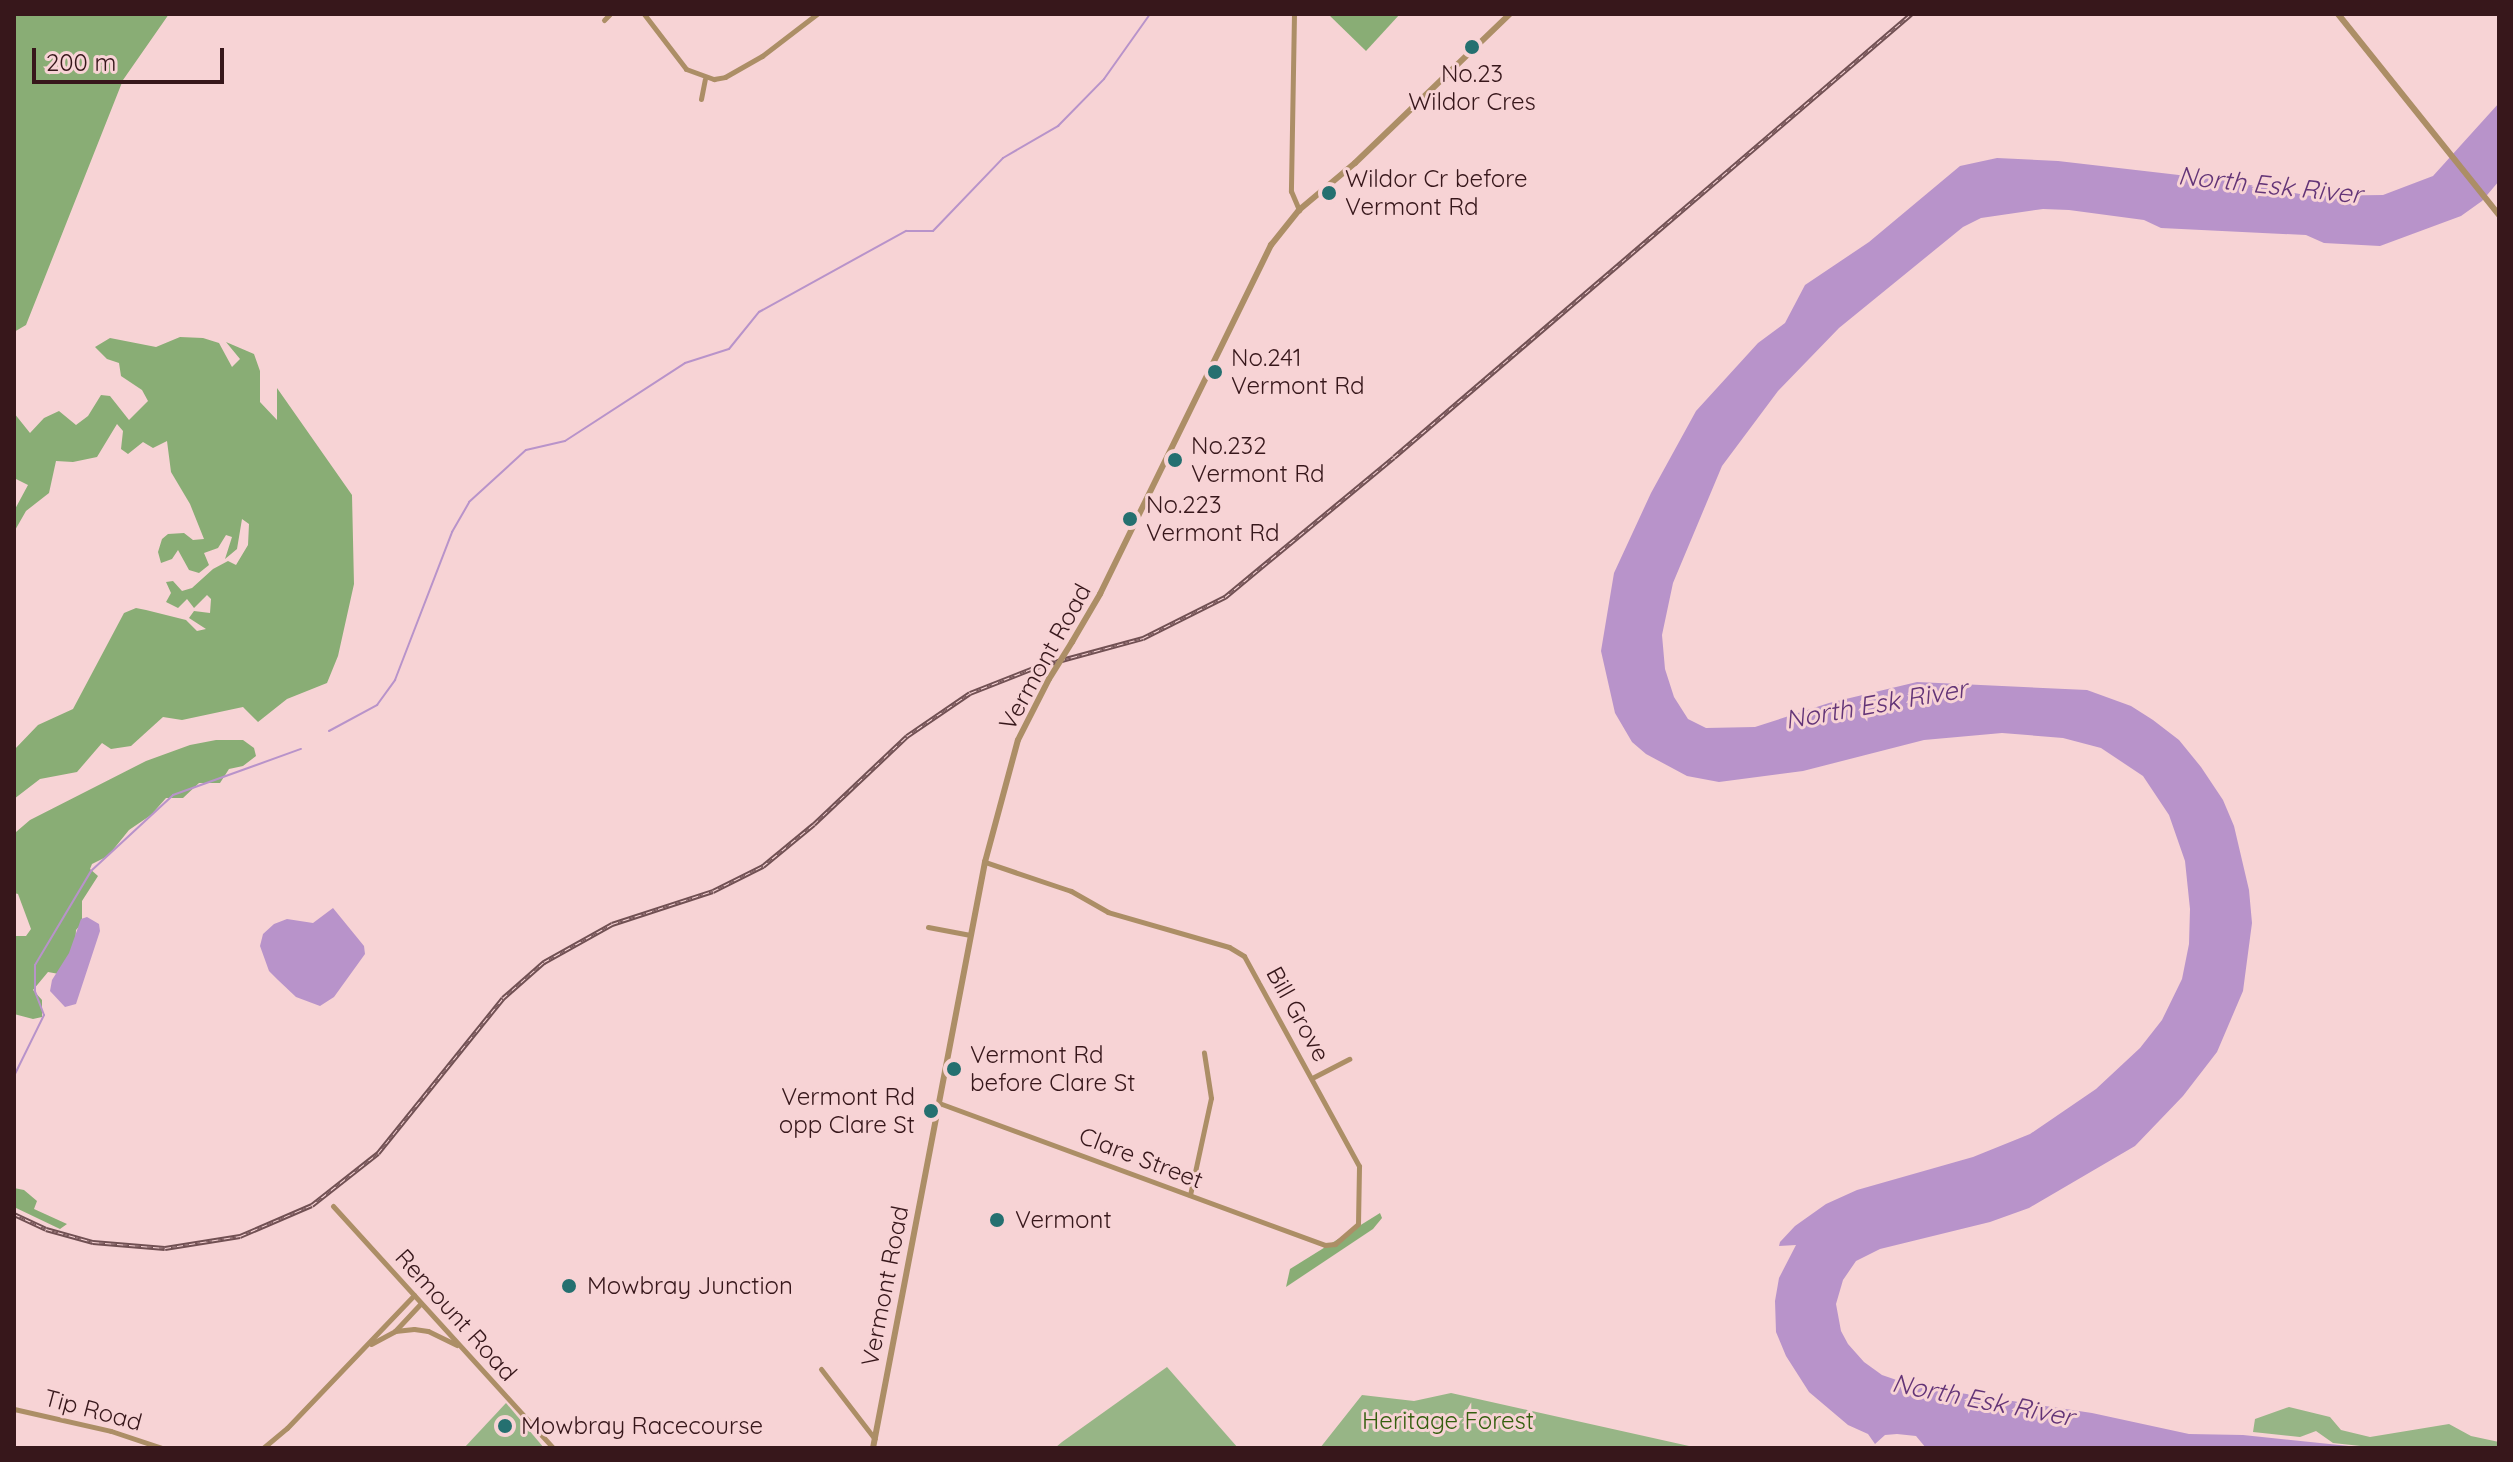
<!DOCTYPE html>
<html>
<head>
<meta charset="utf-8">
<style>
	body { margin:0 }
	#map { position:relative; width:2513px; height:1462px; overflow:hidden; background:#f7d3d5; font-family:Quicksand,sans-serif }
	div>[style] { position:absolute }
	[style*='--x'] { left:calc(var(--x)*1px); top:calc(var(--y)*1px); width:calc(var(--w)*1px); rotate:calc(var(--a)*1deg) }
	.green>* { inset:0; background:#97b586 }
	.forest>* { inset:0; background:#89ad75 }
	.water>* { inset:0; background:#b893ca }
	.stream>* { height:2px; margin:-1px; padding:0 1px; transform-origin:1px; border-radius:1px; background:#b893ca }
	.minor>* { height:5px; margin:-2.5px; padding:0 2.5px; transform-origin:2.5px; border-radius:2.5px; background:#ac8e66 }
	.tertiary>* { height:6px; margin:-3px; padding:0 3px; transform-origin:3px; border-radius:3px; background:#ac8e66 }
	.rail>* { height:5px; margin-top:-2.5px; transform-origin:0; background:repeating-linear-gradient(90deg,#f7d3d5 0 6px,#715053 0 12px); box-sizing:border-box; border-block:2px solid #715053 }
	.tertiary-bridge>* { height:6px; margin:-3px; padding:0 3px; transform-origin:3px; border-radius:3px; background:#ac8e66 }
	.dots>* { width:22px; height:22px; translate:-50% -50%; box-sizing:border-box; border:4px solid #f7d3d5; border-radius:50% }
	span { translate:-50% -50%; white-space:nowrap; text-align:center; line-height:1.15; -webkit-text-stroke:6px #f7d3d5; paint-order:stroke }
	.poi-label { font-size:24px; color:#37171b }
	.left { translate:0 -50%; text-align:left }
	.right { translate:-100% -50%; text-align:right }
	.street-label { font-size:24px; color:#37171b }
	.park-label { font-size:24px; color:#345f0e }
	.water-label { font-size:26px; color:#633477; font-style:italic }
	.frame { position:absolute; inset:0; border:16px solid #37171b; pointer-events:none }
	.scale { position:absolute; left:32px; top:48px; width:192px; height:36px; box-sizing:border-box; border:4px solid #37171b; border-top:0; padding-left:10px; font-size:24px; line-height:28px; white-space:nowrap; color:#37171b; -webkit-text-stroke:6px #f7d3d5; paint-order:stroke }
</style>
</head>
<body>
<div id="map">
	<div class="green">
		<i style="clip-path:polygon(1167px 1367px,1238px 1448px,1055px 1448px,1062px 1442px)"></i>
		<i style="clip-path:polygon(1451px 1393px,1698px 1448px,1320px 1448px,1362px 1395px,1414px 1401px)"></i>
		<i style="clip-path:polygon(506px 1403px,544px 1448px,464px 1448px)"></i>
		<i style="clip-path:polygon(2289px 1407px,2330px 1417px,2341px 1430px,2370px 1437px,2449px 1424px,2471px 1436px,2499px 1442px,2499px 1448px,2379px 1448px,2333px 1443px,2316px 1431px,2300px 1437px,2253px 1432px,2255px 1419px)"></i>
	</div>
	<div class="forest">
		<i style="clip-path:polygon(14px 14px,169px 14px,123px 80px,26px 325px,14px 332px)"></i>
		<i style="clip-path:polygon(1328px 14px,1400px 14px,1366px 51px)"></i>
		<i style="clip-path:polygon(180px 337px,203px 338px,219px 343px,232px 367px,240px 359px,226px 342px,254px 354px,260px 371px,260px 402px,277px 420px,277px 388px,352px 495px,354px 584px,338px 656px,327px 683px,287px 699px,258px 722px,243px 707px,182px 720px,163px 717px,131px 746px,111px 749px,102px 743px,77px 772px,40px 779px,14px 799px,14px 750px,38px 725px,73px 709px,124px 613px,136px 608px,146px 610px,186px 620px,197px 631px,206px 629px,189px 618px,194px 611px,210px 613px,211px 599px,207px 595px,194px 608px,187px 599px,178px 608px,166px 602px,171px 593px,166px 582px,173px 581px,182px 591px,192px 588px,213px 569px,228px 561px,236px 565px,248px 545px,249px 524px,242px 519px,237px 549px,225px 559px,232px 537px,226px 535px,218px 548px,204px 553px,209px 565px,199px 573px,189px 570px,178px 550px,172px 559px,161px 563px,158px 552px,162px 539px,168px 534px,184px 533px,193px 540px,204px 539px,190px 504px,171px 472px,167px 441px,153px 448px,143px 442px,128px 454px,121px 449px,123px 431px,117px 424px,97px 457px,73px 462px,56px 461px,49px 493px,26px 511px,14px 532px,14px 511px,28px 485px,14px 478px,14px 413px,30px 433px,44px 418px,59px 411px,76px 425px,88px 416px,101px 395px,110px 396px,129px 420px,148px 401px,142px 390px,121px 376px,119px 363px,107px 359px,95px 347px,110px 338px,156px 347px)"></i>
		<i style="clip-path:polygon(216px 740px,243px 740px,254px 748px,256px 756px,243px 766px,229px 769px,220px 783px,199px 783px,183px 798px,166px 798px,151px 815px,129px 830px,108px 856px,92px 864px,90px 869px,98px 876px,82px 901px,82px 923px,76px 930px,75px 948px,59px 974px,48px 972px,33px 990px,42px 1000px,42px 1017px,33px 1019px,14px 1014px,14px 936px,26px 936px,31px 929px,18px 894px,14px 893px,16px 832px,30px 820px,146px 761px,190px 745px)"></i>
		<i style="clip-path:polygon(14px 1188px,24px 1190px,37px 1201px,34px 1209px,67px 1224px,60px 1229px,14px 1207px)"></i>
		<i style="clip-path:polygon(1380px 1213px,1382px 1218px,1373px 1229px,1286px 1287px,1290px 1269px)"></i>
	</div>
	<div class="water">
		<i style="clip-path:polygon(2499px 103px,2499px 181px,2482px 201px,2461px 216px,2380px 246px,2324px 243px,2306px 235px,2161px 228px,2144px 220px,2069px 210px,2043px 209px,1981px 218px,1963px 227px,1839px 328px,1778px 391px,1722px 466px,1673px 583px,1662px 635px,1665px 669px,1674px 697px,1688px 719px,1706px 728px,1755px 727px,1829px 703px,1917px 682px,2087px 690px,2131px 706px,2153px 720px,2179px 740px,2201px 767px,2223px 800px,2234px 826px,2249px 890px,2252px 923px,2243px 991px,2217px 1052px,2183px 1096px,2135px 1146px,2029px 1208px,1990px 1222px,1880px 1249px,1856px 1261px,1843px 1280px,1836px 1304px,1841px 1331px,1848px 1344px,1864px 1362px,1882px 1375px,1914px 1386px,2092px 1413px,2189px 1434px,2243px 1435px,2368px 1448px,1926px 1448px,1916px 1436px,1897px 1434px,1885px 1435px,1875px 1444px,1868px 1434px,1848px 1425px,1809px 1392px,1786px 1356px,1776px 1332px,1775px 1301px,1779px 1278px,1796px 1245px,1779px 1246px,1780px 1242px,1795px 1226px,1826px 1204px,1857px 1190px,1973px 1157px,2030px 1134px,2096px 1089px,2140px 1048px,2162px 1020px,2182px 979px,2189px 944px,2190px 909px,2185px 861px,2169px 815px,2143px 776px,2101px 748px,2063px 738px,2002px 733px,1924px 740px,1803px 771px,1719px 782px,1687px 776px,1646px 754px,1632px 742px,1615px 713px,1601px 651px,1614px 573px,1651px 493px,1696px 411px,1758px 343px,1785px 323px,1805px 285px,1869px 242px,1960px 166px,1997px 158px,2058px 161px,2222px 180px,2311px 196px,2383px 195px,2433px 176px)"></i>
		<i style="clip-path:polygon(333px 908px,364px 946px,365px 954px,334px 997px,320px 1006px,296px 997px,278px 980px,269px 971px,260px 946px,263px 934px,274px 924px,287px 919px,313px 923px)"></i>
		<i style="clip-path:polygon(87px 917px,99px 924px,100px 931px,76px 1004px,65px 1007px,50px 991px,52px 980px,69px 953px,81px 919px)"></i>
	</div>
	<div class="stream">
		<i style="--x:329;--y:731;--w:55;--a:-28.4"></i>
		<i style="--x:377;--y:705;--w:31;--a:-54"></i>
		<i style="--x:395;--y:680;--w:159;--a:-68.9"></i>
		<i style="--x:452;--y:532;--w:34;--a:-60"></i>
		<i style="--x:469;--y:502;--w:77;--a:-42.4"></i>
		<i style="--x:526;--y:450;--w:40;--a:-13"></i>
		<i style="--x:565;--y:441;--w:143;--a:-33"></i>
		<i style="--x:685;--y:363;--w:46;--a:-17.7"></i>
		<i style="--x:729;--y:349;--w:48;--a:-51"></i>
		<i style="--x:759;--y:312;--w:168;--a:-28.9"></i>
		<i style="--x:906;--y:231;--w:27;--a:0"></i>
		<i style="--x:933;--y:231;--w:101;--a:-46.2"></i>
		<i style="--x:1003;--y:158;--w:64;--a:-30.2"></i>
		<i style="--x:1058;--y:126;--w:66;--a:-45.6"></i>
		<i style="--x:1104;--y:79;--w:80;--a:-54.7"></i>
		<i style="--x:14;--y:1076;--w:68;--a:-63.8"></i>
		<i style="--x:44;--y:1015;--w:26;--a:-111"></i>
		<i style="--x:35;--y:991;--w:26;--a:-90"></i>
		<i style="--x:35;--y:965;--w:109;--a:-59.2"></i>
		<i style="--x:91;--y:871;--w:112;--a:-42.8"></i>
		<i style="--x:173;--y:795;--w:136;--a:-19.8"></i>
	</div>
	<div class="minor">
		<i style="--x:644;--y:14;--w:69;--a:52.6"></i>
		<i style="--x:686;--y:69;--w:30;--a:20"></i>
		<i style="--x:714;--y:79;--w:11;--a:-10"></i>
		<i style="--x:725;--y:77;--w:43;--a:-29.6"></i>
		<i style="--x:762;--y:56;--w:69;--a:-37.4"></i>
		<i style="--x:1294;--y:14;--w:177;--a:91"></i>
		<i style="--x:1291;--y:191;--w:21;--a:67"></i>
		<i style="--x:604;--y:20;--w:8;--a:-45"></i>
		<i style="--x:701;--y:99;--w:20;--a:-79"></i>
		<i style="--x:928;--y:927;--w:43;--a:10.8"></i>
		<i style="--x:1312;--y:1078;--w:42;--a:-27.2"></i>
		<i style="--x:939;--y:1103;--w:411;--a:20.2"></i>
		<i style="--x:1325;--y:1245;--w:10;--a:-6"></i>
		<i style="--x:1335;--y:1244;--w:30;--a:-41"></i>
		<i style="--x:1358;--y:1224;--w:58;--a:-89"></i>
		<i style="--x:1359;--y:1166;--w:239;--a:-118.7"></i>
		<i style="--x:1244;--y:956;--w:17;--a:-149"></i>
		<i style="--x:1229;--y:947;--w:126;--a:-163.9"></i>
		<i style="--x:1108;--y:912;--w:43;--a:-150.4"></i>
		<i style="--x:1071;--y:891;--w:91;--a:-161.4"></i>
		<i style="--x:1190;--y:1195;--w:99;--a:-77.8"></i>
		<i style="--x:1211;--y:1098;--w:46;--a:-98.8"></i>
		<i style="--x:333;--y:1206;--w:327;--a:47.7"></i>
		<i style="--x:395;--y:1331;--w:38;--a:-47"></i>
		<i style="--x:371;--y:1344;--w:27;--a:-28"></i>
		<i style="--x:395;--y:1331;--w:19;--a:-6"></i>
		<i style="--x:414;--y:1329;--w:14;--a:8"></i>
		<i style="--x:428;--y:1331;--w:32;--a:26"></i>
		<i style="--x:821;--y:1369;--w:88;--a:52.4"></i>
		<i style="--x:14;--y:1409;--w:99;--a:12.8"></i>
		<i style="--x:111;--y:1431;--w:54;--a:18.4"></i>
		<i style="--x:263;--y:1448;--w:31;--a:-40"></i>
		<i style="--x:287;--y:1428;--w:184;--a:-46.3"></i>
	</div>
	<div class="tertiary">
		<i style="--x:2338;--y:14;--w:258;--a:51.3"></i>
		<i style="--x:1072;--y:642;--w:56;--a:-59.7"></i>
		<i style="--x:1100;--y:594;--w:389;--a:-63.9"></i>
		<i style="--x:1271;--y:245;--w:45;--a:-51.3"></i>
		<i style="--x:1299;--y:210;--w:73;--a:-40"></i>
		<i style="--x:1355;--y:163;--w:215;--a:-43.9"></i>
		<i style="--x:873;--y:1448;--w:597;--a:-79.18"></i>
		<i style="--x:985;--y:862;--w:126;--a:-74.9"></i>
		<i style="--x:1018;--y:740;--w:68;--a:-63.1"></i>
	</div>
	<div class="rail">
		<i style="--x:14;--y:1214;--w:35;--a:25"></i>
		<i style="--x:46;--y:1229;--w:49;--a:15.5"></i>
		<i style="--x:93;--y:1242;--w:72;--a:4.8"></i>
		<i style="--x:165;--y:1248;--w:76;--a:-9.1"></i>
		<i style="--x:240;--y:1236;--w:78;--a:-23.3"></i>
		<i style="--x:312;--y:1205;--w:84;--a:-38.2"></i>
		<i style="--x:378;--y:1153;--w:199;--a:-51.1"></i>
		<i style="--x:503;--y:998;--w:55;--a:-41.3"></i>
		<i style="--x:544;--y:962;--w:78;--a:-29.2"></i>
		<i style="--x:612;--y:924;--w:106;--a:-18.1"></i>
		<i style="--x:713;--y:891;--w:56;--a:-26.6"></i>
		<i style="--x:763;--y:866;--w:66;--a:-39.5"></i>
		<i style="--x:814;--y:824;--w:128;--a:-43.4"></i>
		<i style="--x:907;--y:736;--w:76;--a:-34.3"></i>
		<i style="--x:970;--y:693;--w:71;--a:-21.5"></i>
		<i style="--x:1036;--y:667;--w:111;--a:-15.2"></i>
		<i style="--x:1143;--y:638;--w:92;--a:-26.6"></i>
		<i style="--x:1225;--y:597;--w:219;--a:-39.6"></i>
		<i style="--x:1394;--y:457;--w:681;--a:-40.59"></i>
	</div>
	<div class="tertiary-bridge">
		<i style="--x:1049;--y:679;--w:44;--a:-58.1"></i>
	</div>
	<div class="dots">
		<i style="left:1472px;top:47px;background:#257070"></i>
		<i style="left:1329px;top:193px;background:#257070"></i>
		<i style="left:1215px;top:372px;background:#257070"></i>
		<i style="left:1175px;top:460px;background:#257070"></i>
		<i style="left:1130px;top:519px;background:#257070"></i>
		<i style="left:954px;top:1069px;background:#257070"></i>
		<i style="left:931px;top:1111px;background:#257070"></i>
		<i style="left:997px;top:1220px;background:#257070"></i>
		<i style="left:569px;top:1286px;background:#257070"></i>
		<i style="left:505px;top:1426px;background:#257070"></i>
	</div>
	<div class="poi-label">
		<span style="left:1472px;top:88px">No.23<br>Wildor Cres</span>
		<span class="left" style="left:1345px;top:193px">Wildor Cr before<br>Vermont Rd</span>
		<span class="left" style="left:1231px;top:372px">No.241<br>Vermont Rd</span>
		<span class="left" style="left:1191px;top:460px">No.232<br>Vermont Rd</span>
		<span class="left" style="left:1146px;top:519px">No.223<br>Vermont Rd</span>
		<span class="left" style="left:970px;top:1069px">Vermont Rd<br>before Clare St</span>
		<span class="right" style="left:915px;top:1111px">Vermont Rd<br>opp Clare St</span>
		<span class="left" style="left:1015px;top:1220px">Vermont</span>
		<span class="left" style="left:587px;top:1286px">Mowbray Junction</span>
		<span class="left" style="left:521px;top:1426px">Mowbray Racecourse</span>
	</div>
	<div class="street-label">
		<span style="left:1045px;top:657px;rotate:-61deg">Vermont Road</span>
		<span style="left:1298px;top:1014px;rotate:61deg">Bill Grove</span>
		<span style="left:1141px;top:1158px;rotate:21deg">Clare Street</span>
		<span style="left:885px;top:1286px;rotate:-79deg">Vermont Road</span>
		<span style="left:456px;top:1315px;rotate:48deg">Remount Road</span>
		<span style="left:93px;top:1410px;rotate:15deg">Tip Road</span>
	</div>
	<div class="park-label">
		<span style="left:1448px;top:1421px">Heritage Forest</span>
	</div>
	<div class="water-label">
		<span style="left:2270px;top:185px;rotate:6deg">North Esk River</span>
		<span style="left:1876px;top:704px;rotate:-10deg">North Esk River</span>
		<span style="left:1983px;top:1400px;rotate:11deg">North Esk River</span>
	</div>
	<div class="frame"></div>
	<div class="scale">200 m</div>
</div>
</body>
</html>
